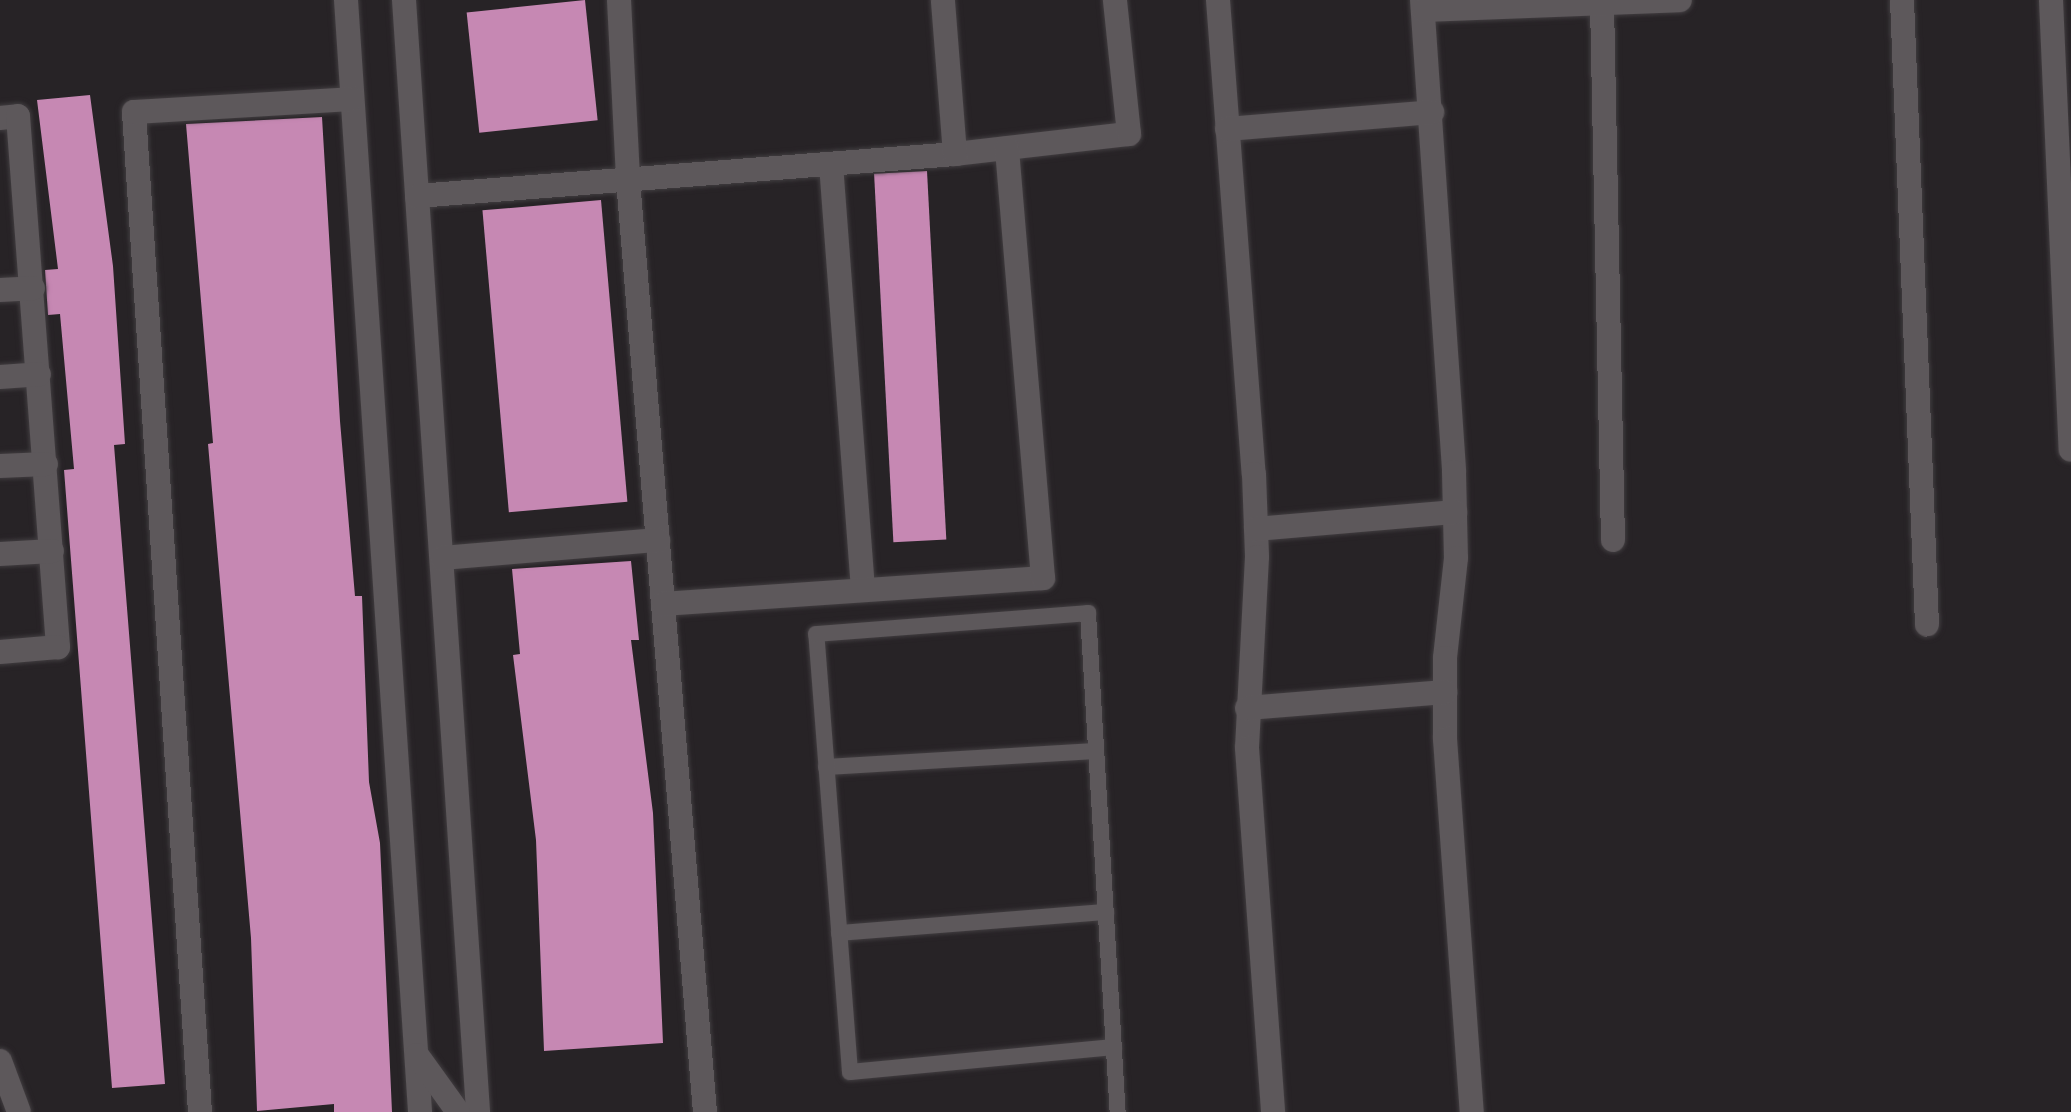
<!DOCTYPE html>
<html>
<head>
<meta charset="utf-8">
<style>
	body { margin:0 }
	#map { position:relative; width:2071px; height:1112px; overflow:hidden; background:#272326; font-family:Bitter,serif }
	div>[style] { position:absolute }
	[style*='--x'] { left:calc(var(--x)*1px); top:calc(var(--y)*1px); width:calc(var(--w)*1px); rotate:calc(var(--a)*1deg) }
	.building>* { inset:0; background:#c688b3; transform-origin:0 0 }
	.roads { filter:drop-shadow(0 0 2px #413d40) drop-shadow(0 0 2px #413d40) }
	.lane>* { height:16px; margin:-8px; padding:0 8px; transform-origin:8px; border-radius:8px; background:#5d585b }
	.street>* { height:24px; margin:-12px; padding:0 12px; transform-origin:12px; border-radius:12px; background:#5d585b }
	span { translate:-50% -50%; white-space:nowrap; text-align:center; line-height:1.15; -webkit-text-stroke:8px #0f0d0e; paint-order:stroke }
</style>
</head>
<body>
<div id="map">
	<div class="building">
		<i style="left:585px;top:0;width:121px;height:119px;rotate:84deg"></i>
		<i style="clip-path:polygon(90px 95px,113px 266px,125px 444px,114px 445px,165px 1084px,112px 1088px,64px 470px,74px 469px,60px 314px,48px 315px,45px 270px,58px 269px,37px 100px)"></i>
		<i style="clip-path:polygon(322px 117px,340px 421px,355px 596px,362px 596px,369px 782px,380px 843px,392px 1112px,334px 1112px,334px 1104px,257px 1111px,251px 938px,208px 444px,213px 443px,186px 124px)"></i>
		<i style="left:927px;top:171px;width:369px;height:53px;rotate:87deg"></i>
		<i style="left:601px;top:200px;width:303px;height:119px;rotate:85deg"></i>
		<i style="clip-path:polygon(631px 561px,639px 640px,631px 640px,653px 813px,663px 1043px,544px 1051px,536px 840px,513px 655px,520px 654px,512px 569px)"></i>
	</div>
	<div class="roads">
		<div class="lane">
			<i style="--x:826;--y:767;--w:270;--a:-3.4"></i>
			<i style="--x:839;--y:933;--w:268;--a:-4.5"></i>
			<i style="--x:1114;--y:1047;--w:265;--a:174.6"></i>
			<i style="--x:850;--y:1072;--w:439;--a:-94.4"></i>
			<i style="--x:816;--y:634;--w:273;--a:-4.4"></i>
			<i style="--x:1088;--y:613;--w:500;--a:86.6"></i>
		</div>
		<div class="street">
			<i style="--x:346;--y:0;--w:1114;--a:86.19"></i>
			<i style="--x:404;--y:0;--w:1114;--a:86.19"></i>
			<i style="--x:619;--y:0;--w:180;--a:87.1"></i>
			<i style="--x:628;--y:180;--w:935;--a:85.28"></i>
			<i style="--x:1218;--y:0;--w:475;--a:85.7"></i>
			<i style="--x:1254;--y:474;--w:83;--a:87.9"></i>
			<i style="--x:1257;--y:557;--w:191;--a:93"></i>
			<i style="--x:1247;--y:748;--w:365;--a:85.9"></i>
			<i style="--x:1422;--y:0;--w:473;--a:86.1"></i>
			<i style="--x:1454;--y:472;--w:86;--a:88.7"></i>
			<i style="--x:1456;--y:558;--w:101;--a:96.3"></i>
			<i style="--x:1445;--y:658;--w:81;--a:90"></i>
			<i style="--x:1445;--y:739;--w:374;--a:85.9"></i>
			<i style="--x:1902;--y:0;--w:625;--a:87.71"></i>
			<i style="--x:2051;--y:0;--w:450;--a:87.5"></i>
			<i style="--x:1602;--y:3;--w:537;--a:88.83"></i>
			<i style="--x:1423;--y:10;--w:257;--a:-2.2"></i>
			<i style="--x:0;--y:118;--w:18;--a:-6"></i>
			<i style="--x:18;--y:116;--w:533;--a:85.69"></i>
			<i style="--x:58;--y:647;--w:58;--a:175.1"></i>
			<i style="--x:1227;--y:129;--w:206;--a:-4.7"></i>
			<i style="--x:955;--y:154;--w:175;--a:-6.6"></i>
			<i style="--x:1129;--y:134;--w:135;--a:-96"></i>
			<i style="--x:831;--y:164;--w:427;--a:85.7"></i>
			<i style="--x:417;--y:196;--w:540;--a:-4.46"></i>
			<i style="--x:955;--y:154;--w:154;--a:-94.5"></i>
			<i style="--x:0;--y:290;--w:33;--a:-3"></i>
			<i style="--x:0;--y:377;--w:39;--a:-4"></i>
			<i style="--x:0;--y:466;--w:46;--a:-2.5"></i>
			<i style="--x:1256;--y:529;--w:200;--a:-4.9"></i>
			<i style="--x:0;--y:554;--w:52;--a:-3.3"></i>
			<i style="--x:442;--y:558;--w:217;--a:-4.8"></i>
			<i style="--x:663;--y:604;--w:381;--a:-3.9"></i>
			<i style="--x:1043;--y:578;--w:431;--a:-94.8"></i>
			<i style="--x:1247;--y:708;--w:199;--a:-4.6"></i>
			<i style="--x:417;--y:1055;--w:70;--a:54.3"></i>
			<i style="--x:0;--y:1061;--w:54;--a:69.6"></i>
			<i style="--x:200;--y:1112;--w:1002;--a:-93.78"></i>
			<i style="--x:134;--y:112;--w:218;--a:-3.4"></i>
		</div>
	</div>
</div>
</body>
</html>
